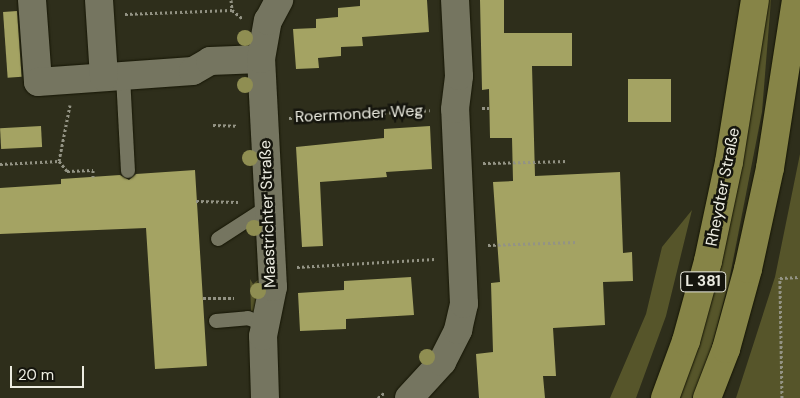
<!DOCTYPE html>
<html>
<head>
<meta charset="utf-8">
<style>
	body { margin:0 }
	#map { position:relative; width:800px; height:398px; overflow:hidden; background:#2e2e1b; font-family:"DM Sans",sans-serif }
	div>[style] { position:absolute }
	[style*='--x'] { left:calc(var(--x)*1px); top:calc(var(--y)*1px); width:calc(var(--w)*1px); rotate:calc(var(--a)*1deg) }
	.green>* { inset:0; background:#56552a }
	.building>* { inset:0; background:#a4a363; transform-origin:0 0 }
	.path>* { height:3px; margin-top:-1.5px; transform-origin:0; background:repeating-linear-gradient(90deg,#939384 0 2.5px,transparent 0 5px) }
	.roads { filter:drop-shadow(0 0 1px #161605) drop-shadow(0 0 1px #161605) }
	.lane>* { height:14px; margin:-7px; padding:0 7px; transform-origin:7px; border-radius:7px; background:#757560 }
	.street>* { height:28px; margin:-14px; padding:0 14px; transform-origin:14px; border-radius:14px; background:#757560 }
	.primary>* { height:28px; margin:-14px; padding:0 14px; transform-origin:14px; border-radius:14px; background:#868447 }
	.trees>* { width:16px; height:16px; margin:-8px; border-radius:50%; background:#8f8e52 }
	span { translate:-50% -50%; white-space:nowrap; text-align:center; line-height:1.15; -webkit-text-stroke:5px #15150d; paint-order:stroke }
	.shield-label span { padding:1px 4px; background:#15150d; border:1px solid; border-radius:4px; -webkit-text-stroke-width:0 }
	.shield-label { font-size:15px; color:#ecece1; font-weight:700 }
	.street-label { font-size:16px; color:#ecece1 }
	.scale { position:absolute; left:10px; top:366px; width:74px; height:22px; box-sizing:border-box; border:2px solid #ecece1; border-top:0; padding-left:6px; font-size:15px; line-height:18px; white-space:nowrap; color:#ecece1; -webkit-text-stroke:4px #15150d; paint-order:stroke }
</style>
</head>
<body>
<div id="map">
	<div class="green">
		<i style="clip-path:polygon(766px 0,771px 0,762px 112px,729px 281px,710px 353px,692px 398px,677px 398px)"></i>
		<i style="clip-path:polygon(800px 154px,800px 398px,736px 398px,775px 277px)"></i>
		<i style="clip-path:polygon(692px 210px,666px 316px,636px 398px,610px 398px,646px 314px,662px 247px)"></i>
		<i style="clip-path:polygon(265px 274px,257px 314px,251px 311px,250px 279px,253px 284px)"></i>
	</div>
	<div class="building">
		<i style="clip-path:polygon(360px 0,427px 0,429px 32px,362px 37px,363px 46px,341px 47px,341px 56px,318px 58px,319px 68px,296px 69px,293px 29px,316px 28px,316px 19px,338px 17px,338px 8px,360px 6px)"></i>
		<i style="clip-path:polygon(480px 0,504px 0,504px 33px,572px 33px,572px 66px,532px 66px,535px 176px,620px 172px,623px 253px,632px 252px,633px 281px,603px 282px,605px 325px,553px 328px,556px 376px,543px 376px,545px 398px,479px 398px,476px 354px,493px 352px,491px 283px,500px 282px,493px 182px,513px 181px,512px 138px,490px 138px,489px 89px,482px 90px)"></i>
		<i style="left:17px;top:11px;width:66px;height:14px;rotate:86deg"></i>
		<i style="left:628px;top:79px;width:43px;height:43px"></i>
		<i style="left:41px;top:126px;width:21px;height:41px;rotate:87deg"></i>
		<i style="clip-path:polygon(430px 126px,432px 169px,386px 172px,387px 177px,320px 182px,323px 246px,302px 247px,296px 147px,384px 138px,384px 129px)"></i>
		<i style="clip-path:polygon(195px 170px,207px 366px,155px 369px,146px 228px,0 234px,0 188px,61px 184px,61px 179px,120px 175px,129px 180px,136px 174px)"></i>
		<i style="clip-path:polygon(411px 277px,414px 315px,346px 319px,346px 329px,300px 331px,298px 293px,344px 290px,344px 281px)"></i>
	</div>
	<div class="path">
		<i style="--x:231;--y:0;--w:10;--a:84"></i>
		<i style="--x:125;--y:14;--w:107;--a:-2.1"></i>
		<i style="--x:232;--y:10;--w:14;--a:39"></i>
		<i style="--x:482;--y:108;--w:7;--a:0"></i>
		<i style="--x:289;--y:118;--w:141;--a:-3.2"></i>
		<i style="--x:213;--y:125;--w:24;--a:2"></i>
		<i style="--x:59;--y:161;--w:13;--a:51"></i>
		<i style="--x:67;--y:171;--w:26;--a:-2"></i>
		<i style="--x:93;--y:170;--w:7;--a:90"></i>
		<i style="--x:483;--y:163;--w:85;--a:-1.3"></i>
		<i style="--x:0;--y:164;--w:59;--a:-2.9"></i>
		<i style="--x:59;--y:161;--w:57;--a:-78.9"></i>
		<i style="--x:196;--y:201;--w:42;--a:1.4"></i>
		<i style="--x:488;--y:245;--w:89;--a:-1.9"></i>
		<i style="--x:297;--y:267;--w:138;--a:-3.3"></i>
		<i style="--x:203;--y:298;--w:31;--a:0"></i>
		<i style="--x:378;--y:398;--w:8;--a:-40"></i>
		<i style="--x:782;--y:398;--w:120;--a:-91"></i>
		<i style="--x:780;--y:278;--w:20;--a:-3"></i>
	</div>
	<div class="roads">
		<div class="lane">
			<i style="--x:123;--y:76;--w:95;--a:87"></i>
			<i style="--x:218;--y:239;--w:61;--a:-32.9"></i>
			<i style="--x:216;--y:321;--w:32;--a:-5"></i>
			<i style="--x:248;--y:318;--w:18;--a:22"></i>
		</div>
		<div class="street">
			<i style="--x:32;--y:0;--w:82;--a:85.8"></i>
			<i style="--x:38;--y:82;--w:155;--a:-4.1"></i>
			<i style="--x:193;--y:71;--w:20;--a:-30"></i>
			<i style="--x:210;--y:61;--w:51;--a:-2.2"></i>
			<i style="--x:99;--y:0;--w:77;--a:86.3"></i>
			<i style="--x:265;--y:398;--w:62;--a:-91.8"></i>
			<i style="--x:263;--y:336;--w:50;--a:-78.5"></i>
			<i style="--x:273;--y:287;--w:228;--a:-93"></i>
			<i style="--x:261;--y:59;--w:39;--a:-80"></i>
			<i style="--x:268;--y:21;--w:24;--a:-62"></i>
			<i style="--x:409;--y:398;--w:49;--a:-47.5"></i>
			<i style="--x:442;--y:362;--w:36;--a:-63"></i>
			<i style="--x:458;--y:330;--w:27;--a:-77"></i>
			<i style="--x:464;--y:304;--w:195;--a:-92.6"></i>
			<i style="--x:455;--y:109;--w:33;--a:-83"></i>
			<i style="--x:459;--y:76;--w:76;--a:-93"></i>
		</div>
		<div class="primary">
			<i style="--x:665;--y:398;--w:61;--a:-69.8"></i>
			<i style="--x:686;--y:341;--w:83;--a:-74.6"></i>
			<i style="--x:708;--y:261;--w:101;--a:-78"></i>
			<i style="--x:729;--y:162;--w:164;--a:-80.9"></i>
			<i style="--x:707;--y:398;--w:53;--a:-68.8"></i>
			<i style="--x:726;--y:349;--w:83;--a:-74.6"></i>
			<i style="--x:748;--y:269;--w:103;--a:-77.7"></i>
			<i style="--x:770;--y:168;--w:170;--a:-81.2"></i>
		</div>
	</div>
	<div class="trees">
		<i style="left:245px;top:38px"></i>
		<i style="left:245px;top:85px"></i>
		<i style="left:250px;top:158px"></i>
		<i style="left:254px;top:228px"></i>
		<i style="left:258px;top:291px"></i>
		<i style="left:427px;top:357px"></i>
	</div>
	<div class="shield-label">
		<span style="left:703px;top:282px">L 381</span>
	</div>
	<div class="street-label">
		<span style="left:359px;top:114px;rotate:-3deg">Roermonder Weg</span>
		<span style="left:723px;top:187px;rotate:-79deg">Rheydter Straße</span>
		<span style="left:268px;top:214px;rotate:-92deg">Maastrichter Straße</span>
	</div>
	<div class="scale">20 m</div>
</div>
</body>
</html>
